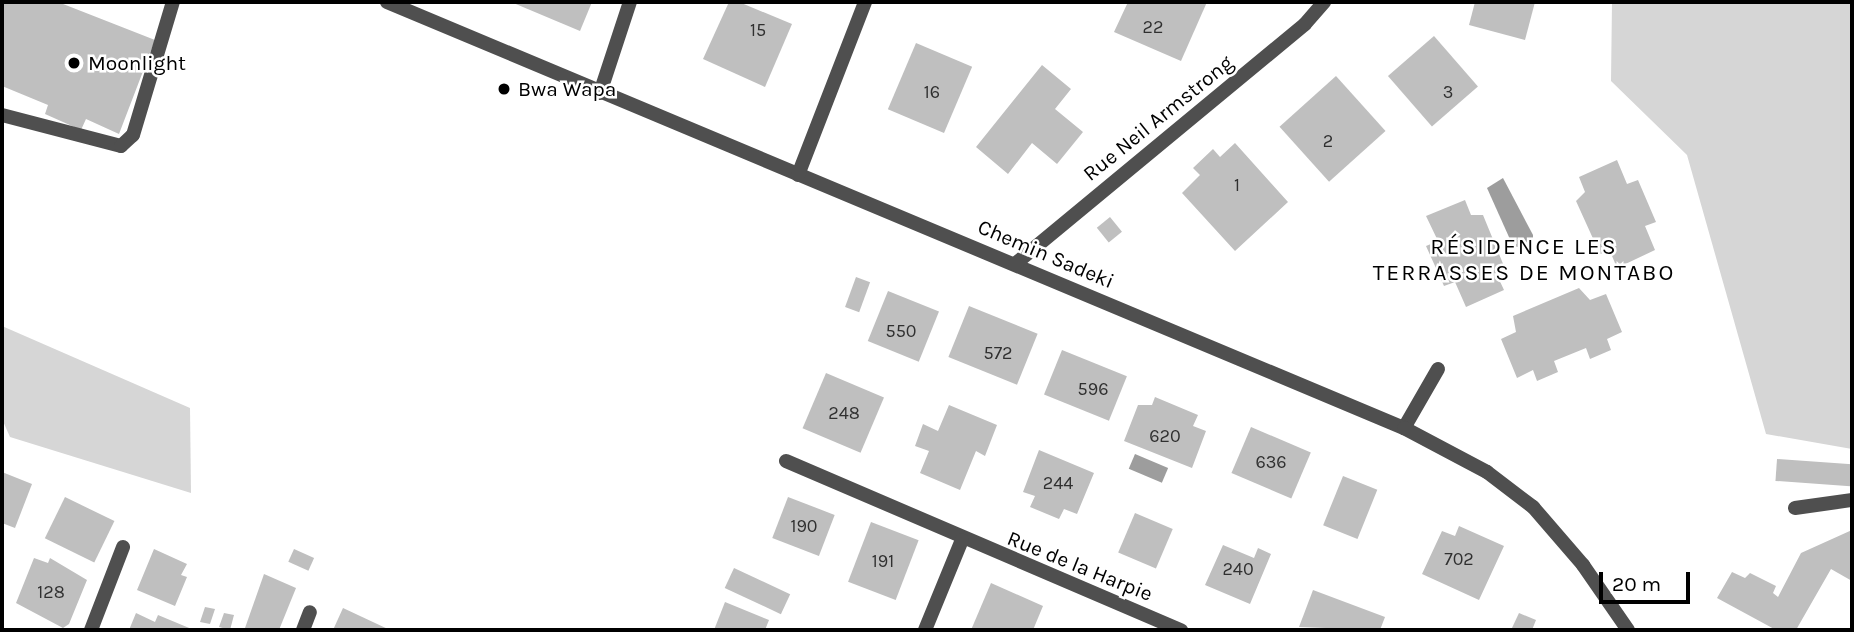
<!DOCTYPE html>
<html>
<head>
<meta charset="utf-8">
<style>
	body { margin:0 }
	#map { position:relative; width:1854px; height:632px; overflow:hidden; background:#fff; font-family:Karla,sans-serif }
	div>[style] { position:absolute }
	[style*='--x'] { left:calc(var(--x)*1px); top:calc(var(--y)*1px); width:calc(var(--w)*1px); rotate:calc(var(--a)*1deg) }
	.green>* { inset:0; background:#d6d6d6 }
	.water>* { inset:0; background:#9d9d9d; transform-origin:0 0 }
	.building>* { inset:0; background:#bfbfbf; transform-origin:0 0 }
	.service>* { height:14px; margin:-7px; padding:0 7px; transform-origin:7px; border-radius:7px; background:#4f4f4f }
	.minor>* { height:14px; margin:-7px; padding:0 7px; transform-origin:7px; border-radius:7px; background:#4f4f4f }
	.dots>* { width:19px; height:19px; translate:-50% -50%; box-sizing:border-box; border:4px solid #fff; border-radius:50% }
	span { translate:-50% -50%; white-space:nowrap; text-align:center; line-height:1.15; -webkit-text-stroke:5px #fff; paint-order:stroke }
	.number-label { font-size:18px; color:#303030 }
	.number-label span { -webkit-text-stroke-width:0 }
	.poi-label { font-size:21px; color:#000 }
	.left { translate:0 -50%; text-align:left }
	.street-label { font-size:21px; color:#000 }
	.neighbourhood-label { font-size:23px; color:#000; letter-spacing:2px }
	.frame { position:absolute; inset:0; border:4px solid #000; pointer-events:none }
	.scale { position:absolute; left:1599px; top:572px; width:91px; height:32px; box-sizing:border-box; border:4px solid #000; border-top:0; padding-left:9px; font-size:21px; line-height:24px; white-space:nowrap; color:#000; -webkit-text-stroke:5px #fff; paint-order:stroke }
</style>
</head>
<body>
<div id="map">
	<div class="green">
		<i style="clip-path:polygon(1612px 2px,1852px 2px,1852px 449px,1766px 434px,1687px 155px,1611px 81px)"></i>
		<i style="clip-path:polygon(2px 326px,190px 408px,191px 493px,10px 437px,2px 419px)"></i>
	</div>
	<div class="water">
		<i style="clip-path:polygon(1503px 178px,1533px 235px,1533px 240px,1518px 247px,1513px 246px,1487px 188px)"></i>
		<i style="left:1135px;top:454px;width:36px;height:16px;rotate:23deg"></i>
	</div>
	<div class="building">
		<i style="clip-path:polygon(2px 2px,58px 2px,155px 40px,119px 134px,86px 119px,81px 130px,45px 114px,48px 105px,2px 86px)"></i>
		<i style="clip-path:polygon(511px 2px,592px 2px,580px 31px)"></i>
		<i style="clip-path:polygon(729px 2px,739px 2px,792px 24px,765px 87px,703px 59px)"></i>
		<i style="clip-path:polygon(1128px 2px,1207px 2px,1181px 61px,1114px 32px)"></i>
		<i style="clip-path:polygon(1475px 2px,1535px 2px,1525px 40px,1469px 25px)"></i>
		<i style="left:1434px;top:36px;width:67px;height:61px;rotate:49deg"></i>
		<i style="left:916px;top:43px;width:61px;height:72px;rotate:23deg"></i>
		<i style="clip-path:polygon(1042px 65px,1071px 89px,1055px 109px,1083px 132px,1057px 164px,1032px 143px,1008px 174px,976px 147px)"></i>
		<i style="left:1336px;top:76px;width:74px;height:76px;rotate:48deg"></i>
		<i style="clip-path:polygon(1235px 143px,1288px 202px,1235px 251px,1182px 193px,1200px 175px,1193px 168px,1213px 149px,1220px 157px)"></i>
		<i style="clip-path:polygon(1617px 160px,1627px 184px,1638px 180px,1656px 222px,1645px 226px,1655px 250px,1617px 268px,1610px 251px,1600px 254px,1576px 201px,1585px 192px,1579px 177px)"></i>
		<i style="clip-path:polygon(1465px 200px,1471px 215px,1483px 215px,1506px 271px,1497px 275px,1504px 290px,1466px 307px,1455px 282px,1444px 286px,1426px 246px,1438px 241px,1426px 216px)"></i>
		<i style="left:1110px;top:217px;width:19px;height:17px;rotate:51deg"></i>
		<i style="left:856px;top:277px;width:15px;height:32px;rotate:20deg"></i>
		<i style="clip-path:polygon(1579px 288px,1590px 300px,1606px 294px,1622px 332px,1607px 339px,1611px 350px,1590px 359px,1586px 348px,1554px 361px,1558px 372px,1537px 381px,1533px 370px,1517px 378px,1501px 339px,1516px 332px,1513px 316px)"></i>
		<i style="left:888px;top:291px;width:55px;height:54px;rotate:22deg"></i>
		<i style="left:969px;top:306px;width:74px;height:55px;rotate:22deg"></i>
		<i style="left:1062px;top:350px;width:70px;height:48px;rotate:22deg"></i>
		<i style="left:826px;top:373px;width:63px;height:60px;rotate:23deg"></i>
		<i style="clip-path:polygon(1155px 397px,1198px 415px,1193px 426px,1206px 431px,1192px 468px,1124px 441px,1138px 405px,1152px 405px)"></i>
		<i style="clip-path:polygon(949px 405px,997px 425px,985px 456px,976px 451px,960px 490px,920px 473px,929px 451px,915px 446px,923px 424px,938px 431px)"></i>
		<i style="left:1251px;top:427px;width:65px;height:50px;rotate:23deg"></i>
		<i style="clip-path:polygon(1039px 450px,1094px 473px,1077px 514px,1064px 509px,1059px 519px,1030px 507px,1035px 496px,1023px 492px)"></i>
		<i style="left:1777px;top:459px;width:75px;height:22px;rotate:4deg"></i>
		<i style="clip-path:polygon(2px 472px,32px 484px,15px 528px,2px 523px)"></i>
		<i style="left:1343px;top:476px;width:37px;height:53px;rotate:22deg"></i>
		<i style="left:65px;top:497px;width:55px;height:46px;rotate:26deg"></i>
		<i style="left:788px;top:497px;width:50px;height:44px;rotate:21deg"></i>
		<i style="left:1135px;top:513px;width:41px;height:43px;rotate:23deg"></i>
		<i style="left:871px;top:522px;width:51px;height:64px;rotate:21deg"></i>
		<i style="clip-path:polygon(1459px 526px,1504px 546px,1479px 600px,1422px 574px,1442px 531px,1455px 536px)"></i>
		<i style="clip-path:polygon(1852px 530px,1852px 581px,1831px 569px,1796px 630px,1776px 630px,1717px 598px,1732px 572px,1745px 578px,1750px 573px,1776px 586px,1773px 593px,1778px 597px,1801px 553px)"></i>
		<i style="clip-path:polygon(1223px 545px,1254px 558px,1258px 548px,1271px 554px,1250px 604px,1205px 585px)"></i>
		<i style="clip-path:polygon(154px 549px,187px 564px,181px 575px,187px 577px,175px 606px,137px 590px)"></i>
		<i style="left:294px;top:549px;width:22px;height:14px;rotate:24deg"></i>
		<i style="clip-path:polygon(34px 558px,48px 563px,50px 558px,87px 580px,69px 624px,63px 628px,16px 603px)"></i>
		<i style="left:734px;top:568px;width:62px;height:22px;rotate:25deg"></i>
		<i style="clip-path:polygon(264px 574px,296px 588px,279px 630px,245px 628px)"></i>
		<i style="clip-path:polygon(991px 583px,1043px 606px,1033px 630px,971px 630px)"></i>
		<i style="clip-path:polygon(1313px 590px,1385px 617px,1380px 630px,1299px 627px)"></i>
		<i style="clip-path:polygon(725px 602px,769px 620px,765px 630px,714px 630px)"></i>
		<i style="clip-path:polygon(205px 607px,215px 609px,210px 624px,200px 622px)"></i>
		<i style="clip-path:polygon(343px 608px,390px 630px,333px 630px)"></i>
		<i style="clip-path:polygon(136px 613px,155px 622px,158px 615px,194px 630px,129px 630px)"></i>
		<i style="clip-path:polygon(224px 613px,234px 615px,230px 630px,219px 627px)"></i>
		<i style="clip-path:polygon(1519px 613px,1536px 620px,1532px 630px,1511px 630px)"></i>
	</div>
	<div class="service">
		<i style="--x:600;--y:93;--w:96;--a:-71.8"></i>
		<i style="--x:2;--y:115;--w:123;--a:14.6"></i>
		<i style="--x:121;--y:146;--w:16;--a:-43"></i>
		<i style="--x:133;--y:135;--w:139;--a:-73.3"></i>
		<i style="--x:1404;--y:428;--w:68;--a:-60"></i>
		<i style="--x:1795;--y:508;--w:58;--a:-8"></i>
	</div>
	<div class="minor">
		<i style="--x:387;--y:2;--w:1103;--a:22.73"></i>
		<i style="--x:1404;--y:428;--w:94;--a:27.9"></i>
		<i style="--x:1487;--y:472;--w:58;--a:37.3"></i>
		<i style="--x:1533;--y:507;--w:77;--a:49.2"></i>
		<i style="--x:1583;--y:565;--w:79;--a:55.3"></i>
		<i style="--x:798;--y:175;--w:186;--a:-68.8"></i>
		<i style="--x:1015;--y:264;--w:376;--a:-39.6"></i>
		<i style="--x:1305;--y:24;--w:29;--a:-49"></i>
		<i style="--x:786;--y:461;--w:430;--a:23.2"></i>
		<i style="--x:91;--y:630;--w:89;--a:-68.9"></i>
		<i style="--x:303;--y:630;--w:19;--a:-69"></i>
		<i style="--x:925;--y:630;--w:97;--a:-67.7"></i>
	</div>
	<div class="dots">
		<i style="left:74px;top:63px;background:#000"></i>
		<i style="left:504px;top:89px;background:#000"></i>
	</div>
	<div class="number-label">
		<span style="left:1153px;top:27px">22</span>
		<span style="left:758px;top:30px">15</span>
		<span style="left:932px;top:92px">16</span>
		<span style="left:1448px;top:92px">3</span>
		<span style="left:1328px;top:141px">2</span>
		<span style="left:1237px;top:185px">1</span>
		<span style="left:901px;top:331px">550</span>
		<span style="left:998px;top:353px">572</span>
		<span style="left:1093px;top:389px">596</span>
		<span style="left:844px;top:413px">248</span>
		<span style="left:1165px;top:436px">620</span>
		<span style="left:1271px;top:462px">636</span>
		<span style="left:1058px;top:483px">244</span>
		<span style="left:804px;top:526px">190</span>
		<span style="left:1459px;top:559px">702</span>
		<span style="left:883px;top:561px">191</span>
		<span style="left:1238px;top:569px">240</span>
		<span style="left:51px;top:592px">128</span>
	</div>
	<div class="poi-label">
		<span class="left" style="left:88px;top:63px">Moonlight</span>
		<span class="left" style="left:518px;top:89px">Bwa Wapa</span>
	</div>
	<div class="street-label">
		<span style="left:1158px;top:118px;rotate:-39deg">Rue Neil Armstrong</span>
		<span style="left:1046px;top:254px;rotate:23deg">Chemin Sadeki</span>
		<span style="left:1080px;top:566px;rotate:22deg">Rue de la Harpie</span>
	</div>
	<div class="neighbourhood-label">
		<span style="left:1524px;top:260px">RÉSIDENCE LES<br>TERRASSES DE MONTABO</span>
	</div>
	<div class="frame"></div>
	<div class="scale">20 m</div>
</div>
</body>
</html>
